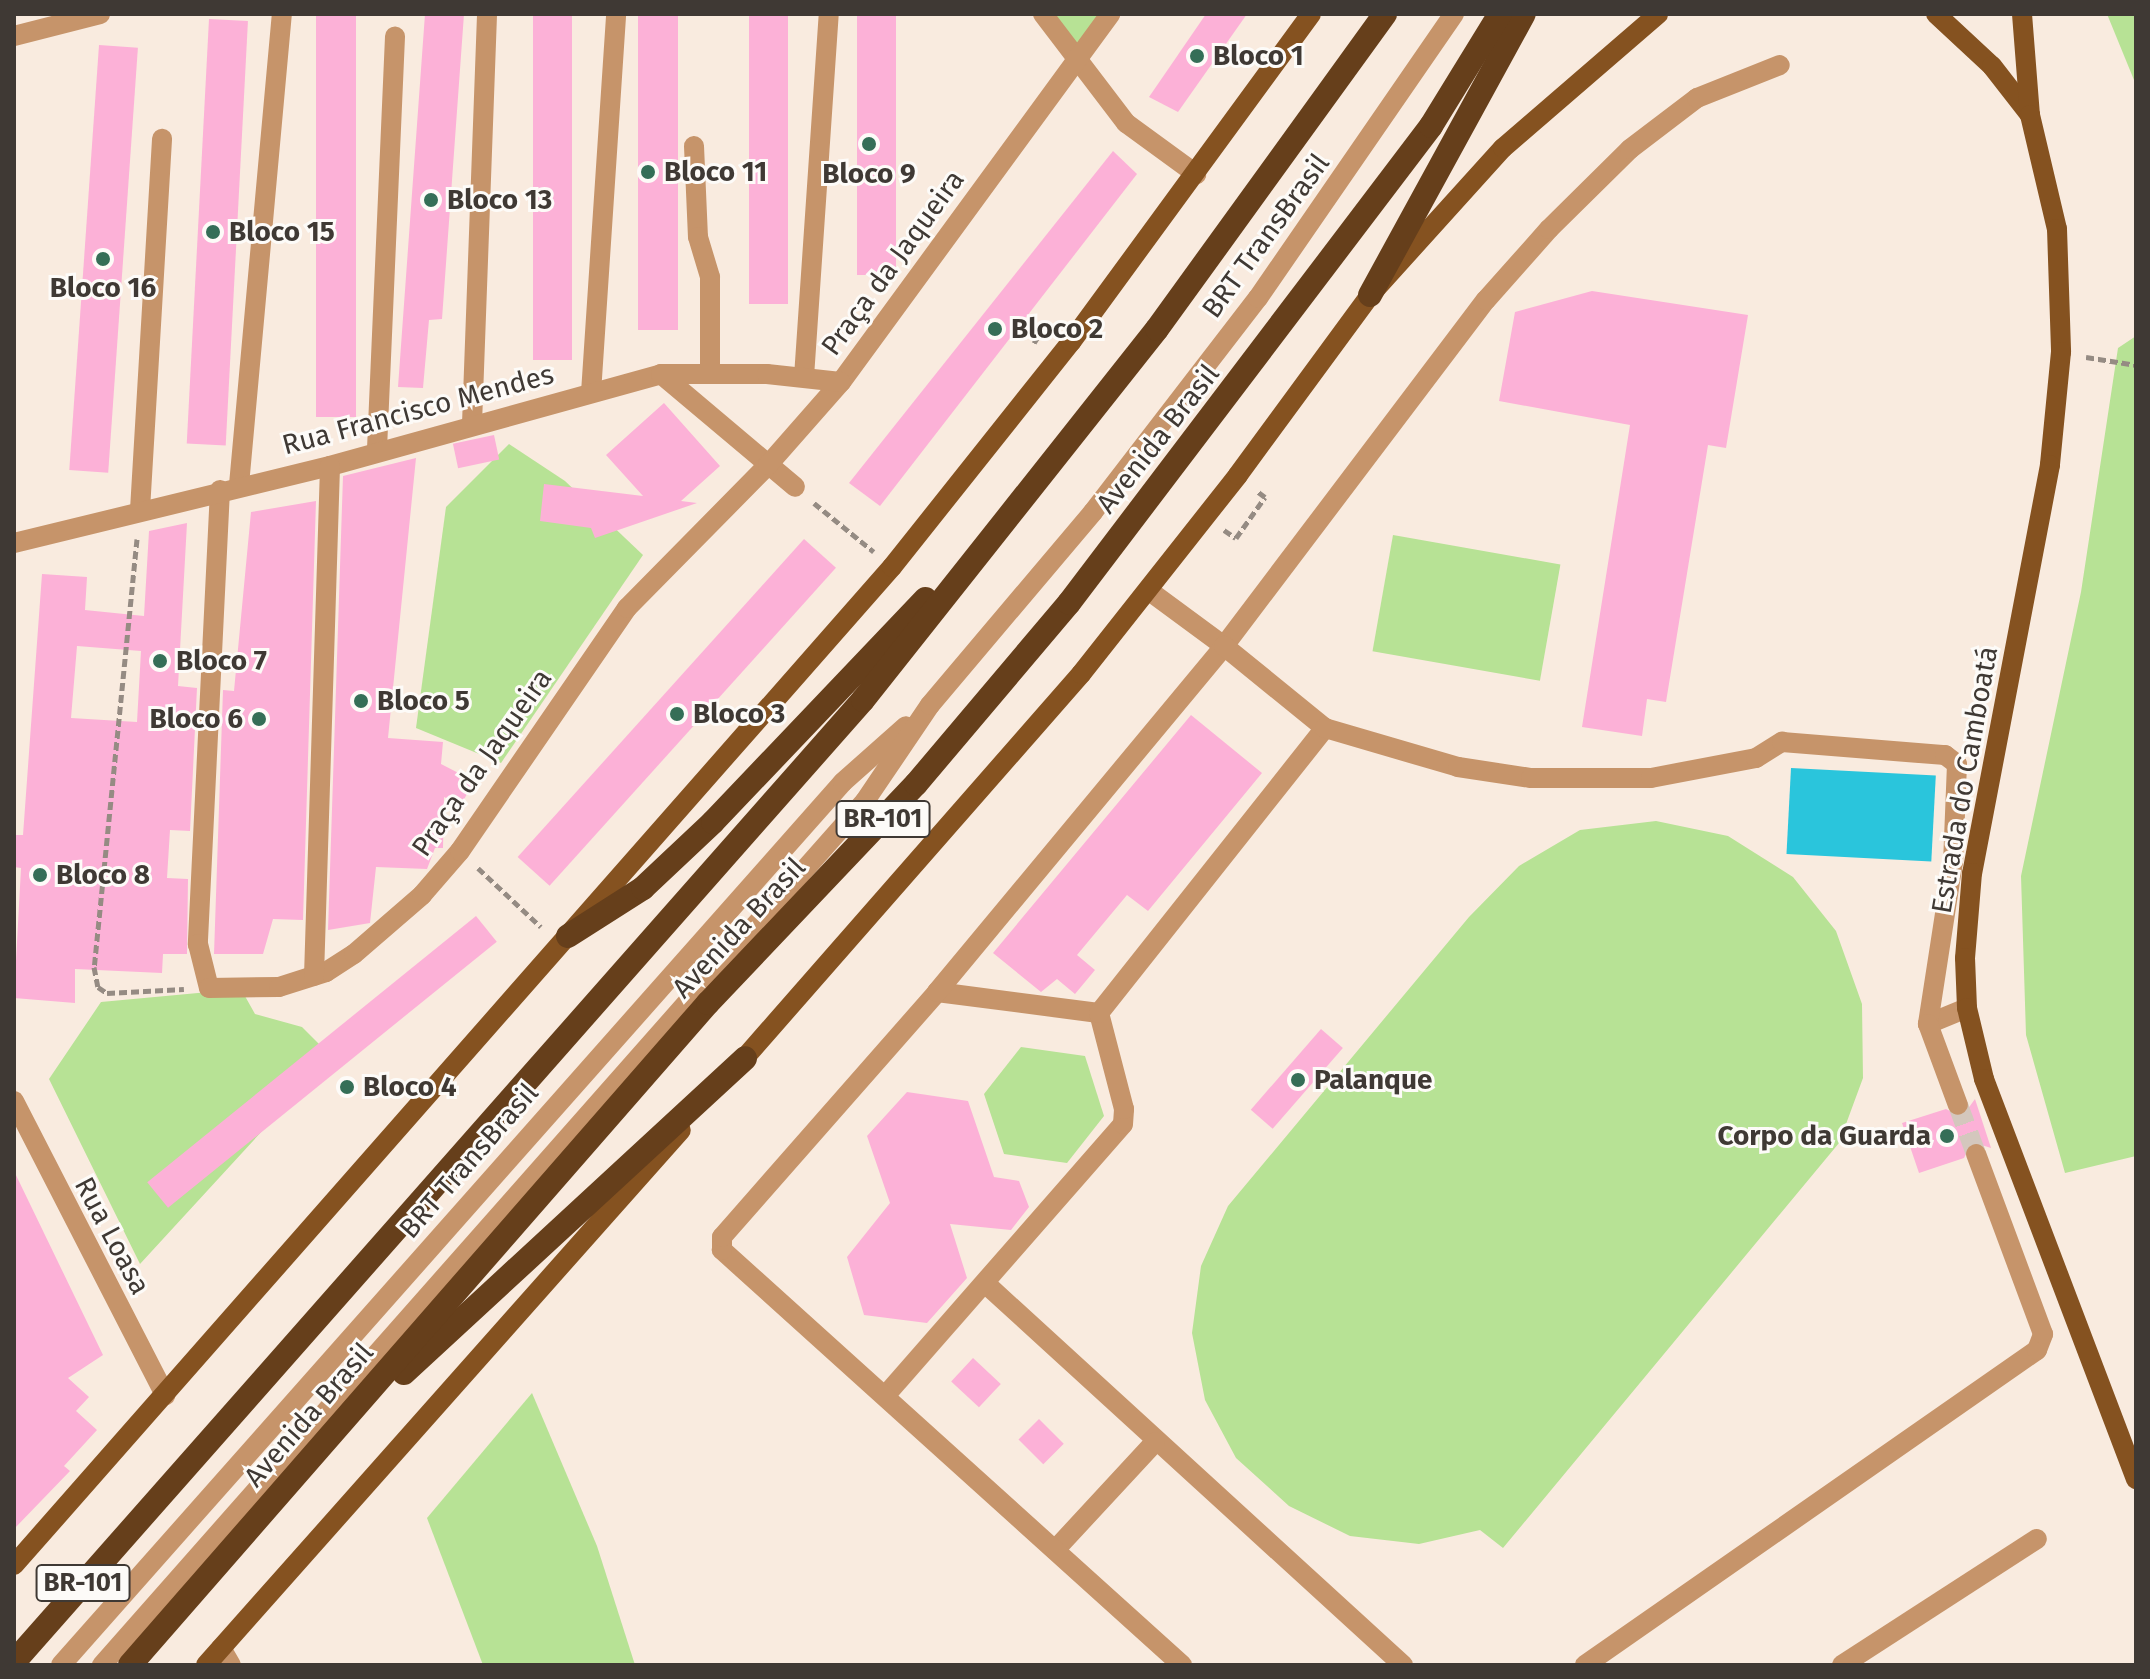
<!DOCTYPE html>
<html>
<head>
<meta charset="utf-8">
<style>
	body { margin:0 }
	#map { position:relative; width:2150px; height:1679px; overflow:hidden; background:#f9ebdf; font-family:"Fira Sans",sans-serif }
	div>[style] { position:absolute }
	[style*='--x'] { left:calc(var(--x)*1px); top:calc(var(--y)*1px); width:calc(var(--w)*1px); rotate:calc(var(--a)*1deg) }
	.green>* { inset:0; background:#b7e295; transform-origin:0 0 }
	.water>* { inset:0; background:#2ac5dc; transform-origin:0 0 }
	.building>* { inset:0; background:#fcb1d7; transform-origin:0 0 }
	.minor-tunnel>* { height:20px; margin-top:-10px; transform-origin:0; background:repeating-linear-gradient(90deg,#d4c7bd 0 20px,transparent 0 30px) }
	.path>* { height:5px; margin-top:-2.5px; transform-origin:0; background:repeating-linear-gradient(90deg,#958b83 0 8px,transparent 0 12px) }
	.minor>* { height:20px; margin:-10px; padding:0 10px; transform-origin:10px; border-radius:10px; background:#c6946a }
	.major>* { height:20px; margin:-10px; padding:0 10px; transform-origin:10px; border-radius:10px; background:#855220 }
	.highway>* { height:24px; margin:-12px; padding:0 12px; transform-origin:12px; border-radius:12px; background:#663f1b }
	.dots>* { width:22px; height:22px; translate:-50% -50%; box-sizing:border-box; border:4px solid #fdfbf8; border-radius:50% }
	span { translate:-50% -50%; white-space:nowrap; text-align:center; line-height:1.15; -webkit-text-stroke:6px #fdfbf8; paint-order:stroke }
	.shield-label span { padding:2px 6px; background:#fdfbf8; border:2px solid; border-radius:6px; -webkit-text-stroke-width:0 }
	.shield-label { font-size:26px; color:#3f3934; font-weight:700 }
	.poi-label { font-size:28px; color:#3f3934; font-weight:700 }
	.left { translate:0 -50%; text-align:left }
	.right { translate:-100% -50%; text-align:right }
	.street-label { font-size:28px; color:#3f3934 }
	.frame { position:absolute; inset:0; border:16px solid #3f3934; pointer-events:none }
</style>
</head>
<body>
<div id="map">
	<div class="green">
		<i style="clip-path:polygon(1047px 14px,1110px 14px,1074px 59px)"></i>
		<i style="clip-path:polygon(2107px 14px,2136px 14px,2136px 80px,2134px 80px)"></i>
		<i style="clip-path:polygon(2136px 336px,2136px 1156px,2065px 1173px,2026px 1035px,2021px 876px,2081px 592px,2118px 348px)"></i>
		<i style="clip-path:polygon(509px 444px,565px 481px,643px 555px,501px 763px,416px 728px,446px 507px)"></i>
		<i style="left:1393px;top:535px;width:170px;height:118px;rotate:10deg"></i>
		<i style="clip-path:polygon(1656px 821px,1728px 836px,1793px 877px,1836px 931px,1862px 1004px,1863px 1078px,1839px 1143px,1503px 1548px,1480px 1530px,1419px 1544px,1350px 1536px,1289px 1506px,1236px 1458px,1205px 1400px,1192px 1333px,1201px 1266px,1228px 1206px,1469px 917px,1519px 866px,1580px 830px)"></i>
		<i style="clip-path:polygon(241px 989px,255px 1014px,302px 1027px,331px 1056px,140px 1264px,49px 1079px,101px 1002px)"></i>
		<i style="clip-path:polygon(1021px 1047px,1085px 1056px,1104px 1116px,1067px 1163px,1004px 1154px,984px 1094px)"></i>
		<i style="clip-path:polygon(532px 1393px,597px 1546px,635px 1665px,483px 1665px,427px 1518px)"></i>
	</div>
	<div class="water">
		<i style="left:1791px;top:768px;width:145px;height:86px;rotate:3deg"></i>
	</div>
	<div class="building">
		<i style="left:316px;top:14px;width:40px;height:403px"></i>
		<i style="clip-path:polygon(425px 14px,464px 14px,442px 319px,429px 320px,423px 388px,398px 387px)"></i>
		<i style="left:533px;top:14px;width:39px;height:346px"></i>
		<i style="left:638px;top:14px;width:40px;height:316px"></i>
		<i style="left:749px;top:14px;width:39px;height:290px"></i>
		<i style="left:857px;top:14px;width:39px;height:261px"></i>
		<i style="clip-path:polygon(1206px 14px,1247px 14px,1178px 112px,1149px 97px)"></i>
		<i style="left:209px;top:19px;width:39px;height:425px;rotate:3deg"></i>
		<i style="left:99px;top:45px;width:39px;height:426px;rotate:4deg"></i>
		<i style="clip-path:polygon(1113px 151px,1137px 174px,880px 506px,849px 483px)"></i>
		<i style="clip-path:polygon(1592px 291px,1748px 315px,1726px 448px,1708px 445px,1666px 702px,1647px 699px,1642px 736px,1582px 727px,1630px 425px,1499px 401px,1515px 312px)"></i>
		<i style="clip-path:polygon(664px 403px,720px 466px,681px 501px,697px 503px,595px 538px,591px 528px,540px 521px,544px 484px,643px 496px,606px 455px)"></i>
		<i style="left:494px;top:435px;width:25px;height:42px;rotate:78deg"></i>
		<i style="clip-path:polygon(416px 458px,388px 738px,443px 742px,441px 764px,474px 781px,461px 805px,444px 797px,443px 848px,435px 848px,427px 869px,376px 867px,370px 923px,328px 930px,343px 476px)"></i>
		<i style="clip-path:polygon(316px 501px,303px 920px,273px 919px,263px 954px,214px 954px,223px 690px,234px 691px,251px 512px)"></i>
		<i style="clip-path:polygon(evenodd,187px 523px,178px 686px,197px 688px,190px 831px,170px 830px,167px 878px,188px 879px,187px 954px,163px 954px,162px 973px,75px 969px,75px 1003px,14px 998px,21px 868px,14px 867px,14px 835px,23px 835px,42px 574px,87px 577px,85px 610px,144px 616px,149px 531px,187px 523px,77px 646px,141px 651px,137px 722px,71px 718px,77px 646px)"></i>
		<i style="left:804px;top:539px;width:43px;height:428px;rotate:42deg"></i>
		<i style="clip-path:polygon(1191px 715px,1262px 773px,1148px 911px,1127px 895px,1077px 955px,1095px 970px,1075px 994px,1057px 979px,1041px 992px,993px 953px)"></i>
		<i style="left:476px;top:916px;width:33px;height:423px;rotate:51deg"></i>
		<i style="left:1321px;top:1029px;width:29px;height:107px;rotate:41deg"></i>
		<i style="clip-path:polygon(907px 1092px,968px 1101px,994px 1177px,1019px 1181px,1029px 1207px,1011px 1230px,950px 1224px,967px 1278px,927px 1323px,864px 1315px,847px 1257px,890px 1203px,867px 1136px)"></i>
		<i style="clip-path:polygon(1975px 1099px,1991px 1148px,1972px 1142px,1964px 1158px,1919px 1173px,1902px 1123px,1946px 1109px,1962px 1117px)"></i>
		<i style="clip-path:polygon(14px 1171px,103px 1355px,68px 1378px,89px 1397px,76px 1411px,97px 1430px,64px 1466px,70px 1471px,14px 1529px)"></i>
		<i style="left:973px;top:1358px;width:38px;height:32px;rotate:43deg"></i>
		<i style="left:1039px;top:1419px;width:35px;height:29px;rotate:45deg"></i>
	</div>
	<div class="minor-tunnel">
		<i style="--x:1958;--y:1105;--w:52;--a:69.8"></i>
	</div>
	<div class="path">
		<i style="--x:1034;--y:343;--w:20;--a:-57"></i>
		<i style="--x:1045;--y:326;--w:6;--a:31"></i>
		<i style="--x:2086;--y:357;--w:51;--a:9.1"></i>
		<i style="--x:814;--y:503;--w:77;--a:39.2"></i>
		<i style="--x:1224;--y:530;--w:14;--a:34"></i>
		<i style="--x:1236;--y:538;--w:50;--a:-54.7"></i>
		<i style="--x:1265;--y:497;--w:10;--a:-143"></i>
		<i style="--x:137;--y:539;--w:430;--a:95.7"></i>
		<i style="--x:94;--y:967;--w:20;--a:79"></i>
		<i style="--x:98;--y:987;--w:11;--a:34"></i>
		<i style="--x:107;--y:993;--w:77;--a:-3"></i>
		<i style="--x:478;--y:868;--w:86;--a:43.1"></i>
	</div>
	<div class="minor">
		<i style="--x:1043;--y:14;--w:137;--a:52.7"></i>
		<i style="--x:1126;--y:123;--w:87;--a:36.1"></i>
		<i style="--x:14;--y:36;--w:89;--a:-14.3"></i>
		<i style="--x:694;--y:146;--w:91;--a:87.5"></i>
		<i style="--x:698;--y:237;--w:42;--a:73.3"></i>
		<i style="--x:710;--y:277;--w:96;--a:90"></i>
		<i style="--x:661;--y:374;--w:175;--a:40.1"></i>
		<i style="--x:804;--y:377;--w:364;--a:-86.1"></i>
		<i style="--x:591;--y:393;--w:380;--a:-86.2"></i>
		<i style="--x:472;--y:424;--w:410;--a:-87.9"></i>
		<i style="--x:377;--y:449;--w:413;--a:-87.5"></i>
		<i style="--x:239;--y:485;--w:473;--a:-84.8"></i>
		<i style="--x:220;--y:490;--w:455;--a:92.8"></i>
		<i style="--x:198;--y:944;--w:45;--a:76"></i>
		<i style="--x:209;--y:988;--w:70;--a:-0.8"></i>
		<i style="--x:279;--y:987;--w:49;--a:-17.7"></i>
		<i style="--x:326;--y:972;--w:33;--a:-33"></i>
		<i style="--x:354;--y:954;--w:90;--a:-40.9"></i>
		<i style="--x:422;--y:895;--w:58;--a:-49.2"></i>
		<i style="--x:460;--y:851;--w:295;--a:-55.5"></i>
		<i style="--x:627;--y:608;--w:201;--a:-45.4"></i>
		<i style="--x:768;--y:465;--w:111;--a:-48.7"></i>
		<i style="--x:841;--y:382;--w:456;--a:-53.8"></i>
		<i style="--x:140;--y:510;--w:372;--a:-86.6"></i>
		<i style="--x:14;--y:543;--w:325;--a:-13.7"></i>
		<i style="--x:330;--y:466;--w:344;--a:-15.5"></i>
		<i style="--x:661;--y:374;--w:106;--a:0"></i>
		<i style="--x:767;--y:374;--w:74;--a:6.2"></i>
		<i style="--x:1148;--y:590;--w:94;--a:36.4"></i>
		<i style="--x:1224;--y:646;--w:434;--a:-52.9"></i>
		<i style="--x:1486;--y:300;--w:95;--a:-48.4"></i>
		<i style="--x:1549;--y:229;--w:114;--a:-44.6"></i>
		<i style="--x:1630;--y:149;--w:84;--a:-37.3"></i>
		<i style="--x:1697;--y:98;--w:89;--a:-21.7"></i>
		<i style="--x:314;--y:976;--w:510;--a:-88.2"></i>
		<i style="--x:937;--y:992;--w:163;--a:7.4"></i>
		<i style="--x:1928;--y:1024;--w:42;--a:-22.3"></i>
		<i style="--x:14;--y:1101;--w:331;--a:62.8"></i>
		<i style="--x:986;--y:1284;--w:565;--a:42.42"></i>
		<i style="--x:885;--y:1396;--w:361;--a:-48.8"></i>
		<i style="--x:1123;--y:1124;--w:15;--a:-86"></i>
		<i style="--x:1124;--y:1109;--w:99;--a:-104.6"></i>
		<i style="--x:1099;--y:1013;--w:364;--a:-51.6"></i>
		<i style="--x:1055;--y:1550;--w:147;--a:-47.2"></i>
		<i style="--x:221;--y:1648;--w:20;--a:60"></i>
		<i style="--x:61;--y:1665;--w:1179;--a:-48.47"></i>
		<i style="--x:843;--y:782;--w:84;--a:-41.6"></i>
		<i style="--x:102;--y:1665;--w:1153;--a:-48.55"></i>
		<i style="--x:865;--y:801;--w:116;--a:-55.9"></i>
		<i style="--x:930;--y:705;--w:253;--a:-49.8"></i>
		<i style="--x:1093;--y:512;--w:270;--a:-52.4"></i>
		<i style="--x:1258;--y:298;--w:345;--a:-55.4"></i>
		<i style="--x:1182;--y:1665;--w:620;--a:-137.94"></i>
		<i style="--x:722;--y:1250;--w:13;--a:-90"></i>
		<i style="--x:722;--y:1237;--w:326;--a:-48.7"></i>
		<i style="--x:937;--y:992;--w:450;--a:-50.3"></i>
		<i style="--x:1224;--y:646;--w:130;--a:39.1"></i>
		<i style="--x:1325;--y:728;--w:139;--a:16.3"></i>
		<i style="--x:1458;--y:767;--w:74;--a:8.6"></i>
		<i style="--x:1531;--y:778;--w:120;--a:0"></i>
		<i style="--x:1651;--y:778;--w:107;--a:-10.8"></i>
		<i style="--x:1756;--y:758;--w:31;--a:-32"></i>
		<i style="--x:1782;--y:742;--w:164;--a:4.6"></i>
		<i style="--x:1945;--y:755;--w:15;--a:37"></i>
		<i style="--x:1957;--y:764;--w:98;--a:92.3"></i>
		<i style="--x:1953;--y:862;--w:164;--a:98.8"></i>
		<i style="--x:1928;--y:1024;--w:86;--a:69.7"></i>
		<i style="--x:1585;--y:1665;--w:551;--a:-34.87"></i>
		<i style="--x:2037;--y:1350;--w:17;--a:-69"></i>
		<i style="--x:2043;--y:1334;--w:192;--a:-110.4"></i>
		<i style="--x:1842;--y:1665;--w:232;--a:-32.9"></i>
	</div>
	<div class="major">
		<i style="--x:1936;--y:14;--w:76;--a:42.9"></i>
		<i style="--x:1992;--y:66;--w:62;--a:52.2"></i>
		<i style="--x:2022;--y:14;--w:101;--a:85.5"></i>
		<i style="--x:2030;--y:115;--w:117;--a:76.7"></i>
		<i style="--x:2057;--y:229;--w:123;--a:88.1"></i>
		<i style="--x:2061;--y:352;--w:114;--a:95.6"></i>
		<i style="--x:2050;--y:465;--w:415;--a:100.8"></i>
		<i style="--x:1972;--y:873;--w:85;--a:94.7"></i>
		<i style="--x:1965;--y:958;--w:50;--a:87.7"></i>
		<i style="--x:1967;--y:1008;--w:73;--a:76.5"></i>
		<i style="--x:1984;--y:1079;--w:428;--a:69.2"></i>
		<i style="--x:734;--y:1070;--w:527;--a:-48.77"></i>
		<i style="--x:1081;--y:674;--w:253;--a:-51.7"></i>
		<i style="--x:1238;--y:475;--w:223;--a:-53.7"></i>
		<i style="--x:1370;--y:295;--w:198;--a:-47.9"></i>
		<i style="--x:1503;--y:148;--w:205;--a:-40.8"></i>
		<i style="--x:14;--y:1565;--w:1329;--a:-48.66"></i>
		<i style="--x:892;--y:567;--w:288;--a:-51.5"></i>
		<i style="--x:1071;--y:342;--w:406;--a:-53.8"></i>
		<i style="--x:206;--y:1665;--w:715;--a:-48.4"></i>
	</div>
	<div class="highway">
		<i style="--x:1370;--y:295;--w:320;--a:-61.3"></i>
		<i style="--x:568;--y:936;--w:89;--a:-32.6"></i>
		<i style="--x:643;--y:888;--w:96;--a:-43.3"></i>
		<i style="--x:713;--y:822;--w:308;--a:-46.4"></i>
		<i style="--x:404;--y:1373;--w:464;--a:-42.7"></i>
		<i style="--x:14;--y:1662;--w:1283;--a:-48.57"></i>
		<i style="--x:863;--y:700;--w:473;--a:-51.6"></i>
		<i style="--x:1157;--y:329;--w:389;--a:-54.1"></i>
		<i style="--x:130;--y:1665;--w:879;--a:-48.88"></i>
		<i style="--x:708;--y:1003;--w:302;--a:-46.5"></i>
		<i style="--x:916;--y:784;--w:237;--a:-49.8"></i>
		<i style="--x:1069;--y:603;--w:599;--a:-52.8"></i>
		<i style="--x:1431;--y:126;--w:132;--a:-58.4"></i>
	</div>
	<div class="dots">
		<i style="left:1197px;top:56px;background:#356e57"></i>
		<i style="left:869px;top:144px;background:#356e57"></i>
		<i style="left:648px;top:172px;background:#356e57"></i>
		<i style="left:431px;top:200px;background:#356e57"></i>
		<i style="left:213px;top:232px;background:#356e57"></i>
		<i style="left:103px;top:259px;background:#356e57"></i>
		<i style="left:995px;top:329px;background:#356e57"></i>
		<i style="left:160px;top:661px;background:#356e57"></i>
		<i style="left:361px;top:701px;background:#356e57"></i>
		<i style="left:677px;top:714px;background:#356e57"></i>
		<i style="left:259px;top:719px;background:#356e57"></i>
		<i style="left:40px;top:875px;background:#356e57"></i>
		<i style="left:1298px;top:1080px;background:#356e57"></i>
		<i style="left:347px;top:1087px;background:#356e57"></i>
		<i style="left:1947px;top:1136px;background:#356e57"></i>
	</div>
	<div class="shield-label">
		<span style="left:883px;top:819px">BR-101</span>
		<span style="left:83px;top:1583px">BR-101</span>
	</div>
	<div class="poi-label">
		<span class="left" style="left:1213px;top:56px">Bloco 1</span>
		<span class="left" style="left:664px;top:172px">Bloco 11</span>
		<span style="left:869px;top:174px">Bloco 9</span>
		<span class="left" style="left:447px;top:200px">Bloco 13</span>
		<span class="left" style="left:229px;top:232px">Bloco 15</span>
		<span style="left:103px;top:288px">Bloco 16</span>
		<span class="left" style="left:1011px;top:329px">Bloco 2</span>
		<span class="left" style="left:176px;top:661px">Bloco 7</span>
		<span class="left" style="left:377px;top:701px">Bloco 5</span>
		<span class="left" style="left:693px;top:714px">Bloco 3</span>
		<span class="right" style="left:243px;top:719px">Bloco 6</span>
		<span class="left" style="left:56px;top:875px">Bloco 8</span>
		<span class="left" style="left:1314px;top:1080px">Palanque</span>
		<span class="left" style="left:363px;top:1087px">Bloco 4</span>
		<span class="right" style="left:1931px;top:1136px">Corpo da Guarda</span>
	</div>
	<div class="street-label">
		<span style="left:1266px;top:236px;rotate:-54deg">BRT TransBrasil</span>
		<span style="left:893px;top:263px;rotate:-54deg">Praça da Jaqueira</span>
		<span style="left:418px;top:410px;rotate:-15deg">Rua Francisco Mendes</span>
		<span style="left:1158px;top:439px;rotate:-52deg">Avenida Brasil</span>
		<span style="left:482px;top:763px;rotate:-55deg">Praça da Jaqueira</span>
		<span style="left:1965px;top:780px;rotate:-80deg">Estrada do Camboatá</span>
		<span style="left:739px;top:928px;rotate:-47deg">Avenida Brasil</span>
		<span style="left:469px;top:1161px;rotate:-49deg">BRT TransBrasil</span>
		<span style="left:112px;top:1236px;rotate:62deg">Rua Loasa</span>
		<span style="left:309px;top:1415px;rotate:-49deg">Avenida Brasil</span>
	</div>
	<div class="frame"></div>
</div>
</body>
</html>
